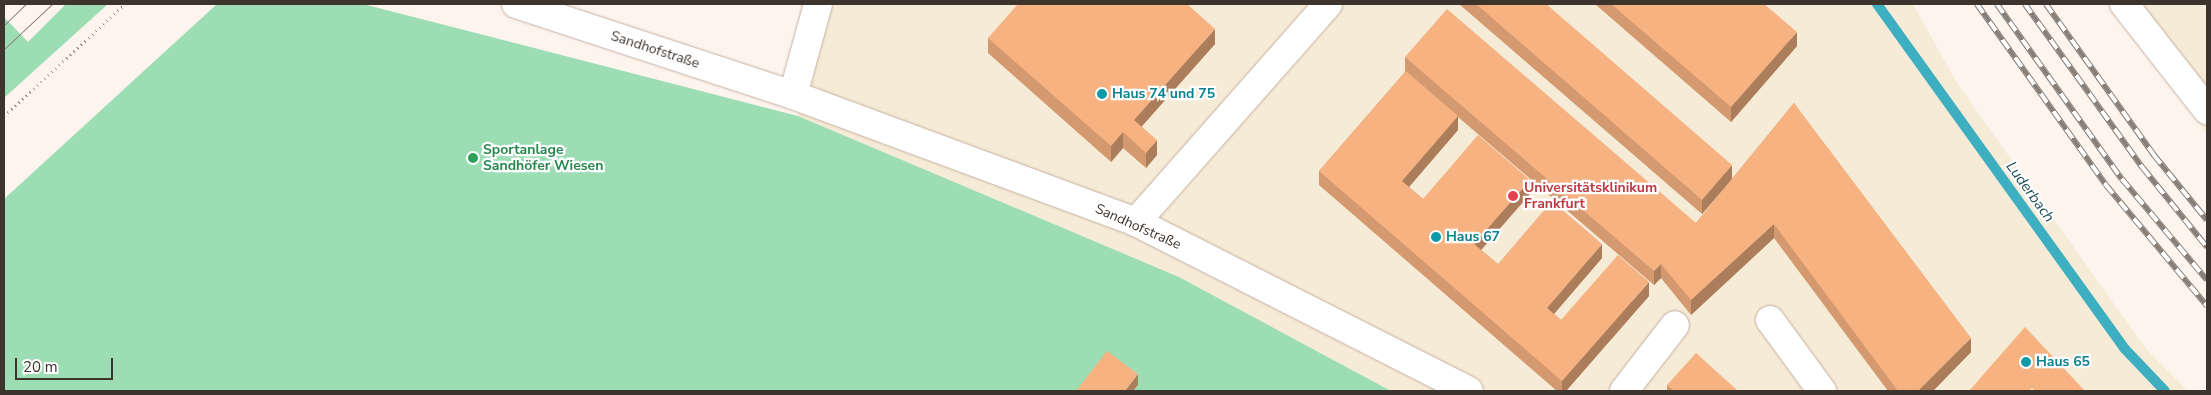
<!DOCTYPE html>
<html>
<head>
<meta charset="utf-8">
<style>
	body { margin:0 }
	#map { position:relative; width:2211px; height:395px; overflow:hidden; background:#fdf4ee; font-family:"Nunito Sans",sans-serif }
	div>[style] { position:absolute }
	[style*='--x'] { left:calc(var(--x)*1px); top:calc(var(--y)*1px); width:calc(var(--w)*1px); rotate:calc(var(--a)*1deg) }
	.medical>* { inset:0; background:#f5ebd6 }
	.green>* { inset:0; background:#9dddb4 }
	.stream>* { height:10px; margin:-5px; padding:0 5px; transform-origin:5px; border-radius:5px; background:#3dafc0 }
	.path>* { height:3px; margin-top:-1.5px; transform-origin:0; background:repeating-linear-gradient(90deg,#99908a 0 1px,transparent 0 5px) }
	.roads { filter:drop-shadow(0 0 1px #c6b0a2) drop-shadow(0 0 1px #c6b0a2) }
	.minor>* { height:28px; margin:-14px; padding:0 14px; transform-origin:14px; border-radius:14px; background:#fff }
	.tram>* { height:1px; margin:-0.5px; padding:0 0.5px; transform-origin:0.5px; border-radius:0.5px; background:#877e78 }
	.rail>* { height:5.5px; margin-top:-2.75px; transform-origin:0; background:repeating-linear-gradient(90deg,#fff 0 11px,#877e78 0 22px); box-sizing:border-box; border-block:1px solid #877e78 }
	.wall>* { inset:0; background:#d4996f }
	.shaded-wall>* { inset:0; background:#ac7d5a }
	.building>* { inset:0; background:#f6b281 }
	.dots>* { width:14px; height:14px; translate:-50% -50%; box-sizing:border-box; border:2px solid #fff; border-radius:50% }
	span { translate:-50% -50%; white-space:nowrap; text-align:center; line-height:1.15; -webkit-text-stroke:4.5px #fff; paint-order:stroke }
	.street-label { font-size:14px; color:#3d342e }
	.culture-label { font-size:14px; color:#0d838f; font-weight:700 }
	.left { translate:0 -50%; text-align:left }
	.leisure-label { font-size:14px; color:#27864d; font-weight:700 }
	.health-label { font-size:14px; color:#be3a42; font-weight:700 }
	.water-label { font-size:15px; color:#1f4f56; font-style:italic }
	.frame { position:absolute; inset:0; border:5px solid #3d342e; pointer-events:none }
	.scale { position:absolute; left:15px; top:358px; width:98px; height:22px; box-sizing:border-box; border:2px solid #3d342e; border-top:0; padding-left:6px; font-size:15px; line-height:18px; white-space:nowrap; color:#3d342e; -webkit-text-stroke:4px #fff; paint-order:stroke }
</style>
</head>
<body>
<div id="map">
	<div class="medical">
		<i style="clip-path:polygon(829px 4px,1913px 4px,1957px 83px,2146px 349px,2188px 391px,1391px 391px,1179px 277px,798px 116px)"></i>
		<i style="clip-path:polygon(2110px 4px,2207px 4px,2207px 134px)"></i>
	</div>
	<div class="green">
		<i style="clip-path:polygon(66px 4px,108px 4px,4px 98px,4px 17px,28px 42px)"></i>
		<i style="clip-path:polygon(217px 4px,363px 4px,798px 116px,1179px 277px,1391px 391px,4px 391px,4px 199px)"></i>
	</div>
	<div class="stream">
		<i style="--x:1877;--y:4;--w:423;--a:54.3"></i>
		<i style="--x:2124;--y:348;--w:59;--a:46.4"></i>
	</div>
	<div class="path">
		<i style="--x:4;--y:116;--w:165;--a:-42.8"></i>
	</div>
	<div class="roads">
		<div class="minor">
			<i style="--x:516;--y:4;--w:292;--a:18.2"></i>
			<i style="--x:793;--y:95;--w:366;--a:20.3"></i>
			<i style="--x:1136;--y:222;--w:373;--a:26.9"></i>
			<i style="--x:2124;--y:4;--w:135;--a:51.9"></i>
			<i style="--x:793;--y:95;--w:94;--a:-74.6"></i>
			<i style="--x:1136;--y:222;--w:290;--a:-48.6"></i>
			<i style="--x:1770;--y:320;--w:88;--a:53.8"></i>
			<i style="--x:1624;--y:391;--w:83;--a:-52.3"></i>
		</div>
	</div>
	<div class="tram">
		<i style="--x:4;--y:25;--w:30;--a:-44"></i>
		<i style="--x:4;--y:49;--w:66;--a:-43.2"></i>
	</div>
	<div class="rail">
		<i style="--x:1977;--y:4;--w:222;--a:54.5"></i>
		<i style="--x:2106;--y:185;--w:158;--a:50.1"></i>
		<i style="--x:1997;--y:4;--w:215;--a:54.5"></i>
		<i style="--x:2122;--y:179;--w:132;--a:49.9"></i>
		<i style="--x:2025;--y:4;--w:202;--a:54.3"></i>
		<i style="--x:2143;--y:168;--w:102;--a:51"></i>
		<i style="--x:2046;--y:4;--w:186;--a:54.4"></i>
		<i style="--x:2154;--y:155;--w:84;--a:50.8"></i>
	</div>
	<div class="wall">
		<i style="clip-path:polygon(1459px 4px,1546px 4px,1732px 179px,1702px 214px)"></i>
		<i style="clip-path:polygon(1595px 4px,1764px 4px,1797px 46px,1731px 122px)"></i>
		<i style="clip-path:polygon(988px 38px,1215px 44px,1142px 126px,1157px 155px,1146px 168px,1123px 148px,1111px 162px,988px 53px)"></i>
		<i style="clip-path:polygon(1405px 57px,1696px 223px,1794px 103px,1971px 352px,1933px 391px,1888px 391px,1774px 238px,1691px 315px,1661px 278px,1654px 285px,1458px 117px,1458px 130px,1409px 187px,1423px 199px,1530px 194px,1481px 250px,1498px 264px,1602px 258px,1554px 314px,1561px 320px,1649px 296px,1566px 391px,1557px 391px,1319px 185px,1319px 171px,1405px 72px)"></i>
		<i style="clip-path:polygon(1667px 385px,1738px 391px,1667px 391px)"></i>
	</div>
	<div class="shaded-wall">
		<i style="clip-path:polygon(1215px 29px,1215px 44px,1134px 135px,1134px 120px)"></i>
		<i style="clip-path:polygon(1797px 32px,1797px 46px,1731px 122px,1731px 107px)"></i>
		<i style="clip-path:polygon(1458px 116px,1458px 130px,1402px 195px,1402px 181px)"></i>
		<i style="clip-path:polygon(1123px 132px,1123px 148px,1111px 162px,1111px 146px)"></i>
		<i style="clip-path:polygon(1157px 140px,1157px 155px,1146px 168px,1146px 153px)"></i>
		<i style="clip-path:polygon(1732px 165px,1732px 179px,1702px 214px,1702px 200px)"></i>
		<i style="clip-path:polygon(1530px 180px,1530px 194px,1474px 258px,1474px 244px)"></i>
		<i style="clip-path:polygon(1774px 224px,1774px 238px,1691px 315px,1691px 300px)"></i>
		<i style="clip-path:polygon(1602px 244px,1602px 258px,1547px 322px,1547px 308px)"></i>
		<i style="clip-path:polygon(1661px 264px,1661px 278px,1654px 285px,1654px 271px)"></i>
		<i style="clip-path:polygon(1649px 282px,1649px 296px,1566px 391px,1562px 391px,1562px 381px)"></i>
		<i style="clip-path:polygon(1971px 338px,1971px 352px,1933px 391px,1918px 391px)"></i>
		<i style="clip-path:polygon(1138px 374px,1138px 385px,1133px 391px,1125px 391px)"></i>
	</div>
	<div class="building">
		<i style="clip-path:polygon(1018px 4px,1187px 4px,1215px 29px,1134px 120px,1157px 140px,1146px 153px,1123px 132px,1111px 146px,988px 38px)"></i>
		<i style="clip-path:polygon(1476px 4px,1546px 4px,1732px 165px,1702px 200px)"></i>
		<i style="clip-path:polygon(1611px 4px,1764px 4px,1797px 32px,1731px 107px)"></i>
		<i style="clip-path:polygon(1447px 9px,1696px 223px,1794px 103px,1971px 338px,1918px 391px,1898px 391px,1774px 224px,1691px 300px,1661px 264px,1654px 271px,1405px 57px)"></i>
		<i style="clip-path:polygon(1406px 71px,1458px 116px,1402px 181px,1423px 199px,1478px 135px,1530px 180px,1474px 244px,1498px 264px,1552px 201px,1602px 244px,1547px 308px,1561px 320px,1618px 255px,1649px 282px,1562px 381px,1319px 171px)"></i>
		<i style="clip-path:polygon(2025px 327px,2085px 391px,2035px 391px,2032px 388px,2029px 391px,1969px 391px)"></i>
		<i style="clip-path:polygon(1107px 351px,1138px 374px,1125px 391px,1076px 391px)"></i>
		<i style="clip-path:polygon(1696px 353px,1738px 391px,1674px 391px,1667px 385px)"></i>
	</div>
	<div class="dots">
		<i style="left:1102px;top:94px;background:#0f9aa8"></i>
		<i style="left:473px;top:158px;background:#2e9e5b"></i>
		<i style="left:1513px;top:196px;background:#e0444e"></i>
		<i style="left:1436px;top:237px;background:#0f9aa8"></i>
		<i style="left:2026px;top:362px;background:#0f9aa8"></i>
	</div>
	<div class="street-label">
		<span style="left:655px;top:50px;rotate:18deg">Sandhofstraße</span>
		<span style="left:1138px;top:227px;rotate:24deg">Sandhofstraße</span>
	</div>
	<div class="culture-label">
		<span class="left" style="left:1112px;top:94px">Haus 74 und 75</span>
		<span class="left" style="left:1446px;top:237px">Haus 67</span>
		<span class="left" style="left:2036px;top:362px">Haus 65</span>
	</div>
	<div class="leisure-label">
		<span class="left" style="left:483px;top:158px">Sportanlage<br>Sandhöfer Wiesen</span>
	</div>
	<div class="health-label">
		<span class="left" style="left:1524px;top:196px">Universitätsklinikum<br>Frankfurt</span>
	</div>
	<div class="water-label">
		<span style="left:2030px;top:192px;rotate:54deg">Luderbach</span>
	</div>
	<div class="frame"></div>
	<div class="scale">20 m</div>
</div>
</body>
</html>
